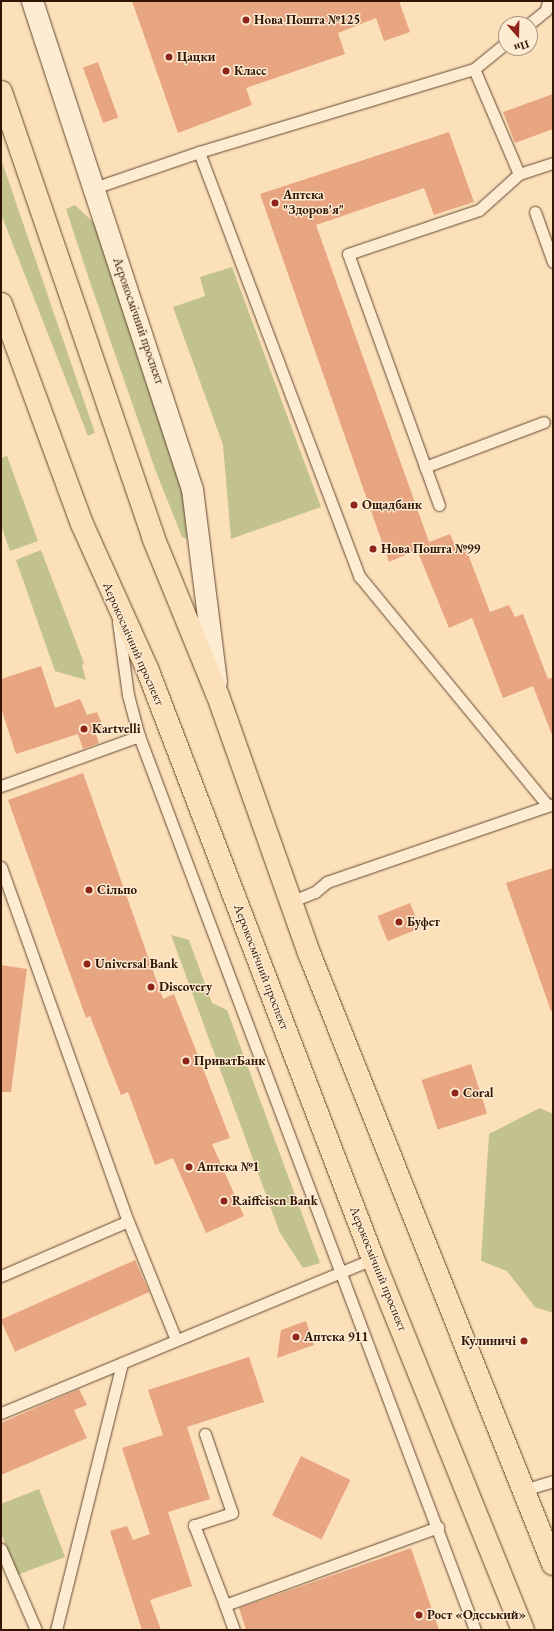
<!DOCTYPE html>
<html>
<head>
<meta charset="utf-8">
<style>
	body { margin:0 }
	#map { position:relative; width:554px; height:1631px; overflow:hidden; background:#fce0b9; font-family:"EB Garamond",serif }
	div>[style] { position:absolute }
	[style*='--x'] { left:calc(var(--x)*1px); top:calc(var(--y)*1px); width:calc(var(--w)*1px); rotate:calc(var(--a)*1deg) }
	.green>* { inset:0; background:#c1c28e }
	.building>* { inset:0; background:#e8a581; transform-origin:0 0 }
	.roads { filter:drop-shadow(0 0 1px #634731) drop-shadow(0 0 1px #634731) }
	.service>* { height:11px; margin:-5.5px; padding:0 5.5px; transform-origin:5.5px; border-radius:5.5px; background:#fdebd2 }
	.minor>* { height:21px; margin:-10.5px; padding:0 10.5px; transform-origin:10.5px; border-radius:10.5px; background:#fdebd2 }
	.primary>* { height:22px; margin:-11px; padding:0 11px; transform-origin:11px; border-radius:11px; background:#fce0b9 }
	.dots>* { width:11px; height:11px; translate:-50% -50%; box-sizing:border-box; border:2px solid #fdebd2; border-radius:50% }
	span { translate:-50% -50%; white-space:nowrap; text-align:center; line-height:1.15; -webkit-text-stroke:3px #fdebd2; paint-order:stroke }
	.poi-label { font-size:13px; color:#301404; font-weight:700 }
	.left { translate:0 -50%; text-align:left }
	.right { translate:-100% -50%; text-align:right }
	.street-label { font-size:13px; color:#301404 }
	.frame { position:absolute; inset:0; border:2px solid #301404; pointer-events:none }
	.north { position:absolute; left:498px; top:16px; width:40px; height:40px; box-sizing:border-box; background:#fdebd2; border:1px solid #ab9580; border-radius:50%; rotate:160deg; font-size:11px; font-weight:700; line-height:16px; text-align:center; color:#301404 }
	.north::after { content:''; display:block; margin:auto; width:14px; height:18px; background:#8f2418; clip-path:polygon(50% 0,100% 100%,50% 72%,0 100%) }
</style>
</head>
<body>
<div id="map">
	<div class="green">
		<i style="clip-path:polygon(1px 159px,95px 433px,88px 436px,1px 214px)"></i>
		<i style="clip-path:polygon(75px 205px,94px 223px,183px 470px,187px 539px,182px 537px,155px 469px,91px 285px,66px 209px)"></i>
		<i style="clip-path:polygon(232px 267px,321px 507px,231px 539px,223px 445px,173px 307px,205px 296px,200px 277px)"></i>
		<i style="clip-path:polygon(7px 456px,38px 541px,10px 551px,1px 525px,1px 458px)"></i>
		<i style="clip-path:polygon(41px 550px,84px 663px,82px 666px,86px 680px,55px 671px,16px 560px)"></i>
		<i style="clip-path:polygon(171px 935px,189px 940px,212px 1003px,227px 1010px,320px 1263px,303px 1268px,280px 1233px)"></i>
		<i style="clip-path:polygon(540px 1108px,553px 1114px,553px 1313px,535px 1307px,507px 1271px,481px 1261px,489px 1134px)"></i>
		<i style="clip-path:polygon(39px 1489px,65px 1557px,17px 1575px,1px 1533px,1px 1504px)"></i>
	</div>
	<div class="building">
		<i style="clip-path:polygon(132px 1px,399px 1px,410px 32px,384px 41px,376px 18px,338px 33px,345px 54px,246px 88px,252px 105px,178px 133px)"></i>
		<i style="left:98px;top:62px;width:59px;height:16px;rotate:70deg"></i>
		<i style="clip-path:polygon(553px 94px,553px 129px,515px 143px,503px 112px)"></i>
		<i style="clip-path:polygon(449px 132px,474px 202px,434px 215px,424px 188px,316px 225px,429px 542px,450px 534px,457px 550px,465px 546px,490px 612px,509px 605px,515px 617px,523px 614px,548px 679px,553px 677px,552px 735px,533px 686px,503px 698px,472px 618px,449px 628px,417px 550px,389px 562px,260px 194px)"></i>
		<i style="clip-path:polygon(41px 666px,55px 708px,80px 699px,87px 715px,97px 712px,104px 729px,95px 732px,99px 743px,83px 749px,78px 734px,16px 754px,1px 708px,1px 679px)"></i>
		<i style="clip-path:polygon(83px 773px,163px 999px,174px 994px,230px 1138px,212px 1144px,244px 1216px,206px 1233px,173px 1158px,155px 1165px,128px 1092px,121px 1095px,90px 1016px,86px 1018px,8px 800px)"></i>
		<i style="clip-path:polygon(553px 868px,553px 1010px,551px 1011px,506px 883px)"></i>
		<i style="left:410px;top:903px;width:27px;height:35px;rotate:68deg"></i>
		<i style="clip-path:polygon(1px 965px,27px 969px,11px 1092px,1px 1092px)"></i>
		<i style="left:471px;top:1064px;width:52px;height:52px;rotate:72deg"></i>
		<i style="left:135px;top:1260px;width:35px;height:147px;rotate:66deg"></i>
		<i style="clip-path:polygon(306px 1321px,314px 1345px,277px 1358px,281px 1330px)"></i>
		<i style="clip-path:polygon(249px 1357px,264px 1402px,187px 1427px,210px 1499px,168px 1512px,192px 1586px,150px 1600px,161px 1630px,142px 1630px,110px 1531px,127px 1526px,133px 1540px,150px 1534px,122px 1448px,163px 1435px,148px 1390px)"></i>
		<i style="clip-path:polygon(79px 1389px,87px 1405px,74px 1410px,87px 1438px,1px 1475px,1px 1423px)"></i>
		<i style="left:301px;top:1456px;width:55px;height:66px;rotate:26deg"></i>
		<i style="clip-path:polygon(411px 1548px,439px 1630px,246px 1630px,239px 1608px)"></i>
	</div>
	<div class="roads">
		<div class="service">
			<i style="--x:529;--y:24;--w:22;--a:-39"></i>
			<i style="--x:546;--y:10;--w:9;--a:-77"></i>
			<i style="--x:474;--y:69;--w:114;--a:66.8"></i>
			<i style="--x:199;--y:152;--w:454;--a:69.3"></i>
			<i style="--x:360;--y:577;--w:296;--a:50.6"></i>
			<i style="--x:94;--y:188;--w:111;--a:-18.9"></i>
			<i style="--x:199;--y:152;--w:287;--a:-16.8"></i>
			<i style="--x:474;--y:69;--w:41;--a:-39.1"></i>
			<i style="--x:535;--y:212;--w:53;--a:70.2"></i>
			<i style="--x:425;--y:467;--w:127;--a:-20.7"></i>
			<i style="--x:439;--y:505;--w:267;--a:-109.9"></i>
			<i style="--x:348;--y:254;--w:138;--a:-18.6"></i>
			<i style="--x:479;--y:210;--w:54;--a:-42"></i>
			<i style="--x:519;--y:174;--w:36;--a:-18"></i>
			<i style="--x:118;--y:622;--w:74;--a:82.2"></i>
			<i style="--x:128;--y:695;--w:42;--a:75"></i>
			<i style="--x:139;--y:736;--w:955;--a:69.4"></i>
			<i style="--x:1;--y:786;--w:147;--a:-19.9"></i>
			<i style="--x:1;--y:867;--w:376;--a:70.3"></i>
			<i style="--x:128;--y:1221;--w:128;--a:68"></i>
			<i style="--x:290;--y:902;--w:27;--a:-22"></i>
			<i style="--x:315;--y:892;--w:16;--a:-40"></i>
			<i style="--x:327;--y:882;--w:239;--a:-19"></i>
			<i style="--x:1;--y:1276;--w:138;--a:-23.4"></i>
			<i style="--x:1;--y:1413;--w:403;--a:-22.5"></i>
			<i style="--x:205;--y:1434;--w:83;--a:71.1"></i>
			<i style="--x:232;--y:1513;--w:40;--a:162"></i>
			<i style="--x:194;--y:1525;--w:86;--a:68.8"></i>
			<i style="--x:524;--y:1490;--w:30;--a:-17"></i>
			<i style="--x:1;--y:1549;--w:88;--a:66.6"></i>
			<i style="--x:56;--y:1630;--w:275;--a:-76.1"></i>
			<i style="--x:234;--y:1630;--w:27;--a:-110"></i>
			<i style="--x:225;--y:1605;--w:227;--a:-20.1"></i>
		</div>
		<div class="minor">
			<i style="--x:32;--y:1;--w:514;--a:71.85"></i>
			<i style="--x:192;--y:489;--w:194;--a:82.9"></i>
		</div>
		<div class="primary">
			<i style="--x:1;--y:92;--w:470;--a:71.1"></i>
			<i style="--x:153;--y:537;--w:172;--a:67.8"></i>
			<i style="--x:218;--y:696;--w:273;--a:70.5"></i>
			<i style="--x:309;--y:953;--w:658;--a:68.23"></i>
			<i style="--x:1;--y:304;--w:234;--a:69.8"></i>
			<i style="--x:82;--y:524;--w:161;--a:65.8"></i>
			<i style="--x:148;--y:671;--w:630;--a:69.06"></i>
			<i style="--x:373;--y:1259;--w:400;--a:68"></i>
		</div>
	</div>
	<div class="dots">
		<i style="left:246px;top:20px;background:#8f2418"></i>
		<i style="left:169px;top:57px;background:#8f2418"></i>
		<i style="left:226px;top:71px;background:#8f2418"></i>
		<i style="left:275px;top:203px;background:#8f2418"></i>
		<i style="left:354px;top:505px;background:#8f2418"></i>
		<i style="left:373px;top:549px;background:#8f2418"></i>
		<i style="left:84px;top:729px;background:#8f2418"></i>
		<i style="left:89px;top:890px;background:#8f2418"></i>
		<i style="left:399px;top:922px;background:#8f2418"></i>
		<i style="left:87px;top:964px;background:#8f2418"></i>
		<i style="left:151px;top:987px;background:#8f2418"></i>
		<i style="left:186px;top:1061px;background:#8f2418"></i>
		<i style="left:455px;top:1093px;background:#8f2418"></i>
		<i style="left:189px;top:1167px;background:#8f2418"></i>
		<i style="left:224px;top:1201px;background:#8f2418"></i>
		<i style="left:296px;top:1337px;background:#8f2418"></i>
		<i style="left:524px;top:1341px;background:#8f2418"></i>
		<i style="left:419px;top:1615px;background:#8f2418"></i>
	</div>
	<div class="poi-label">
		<span class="left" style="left:254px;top:20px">Нова Пошта №125</span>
		<span class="left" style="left:177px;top:57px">Цацки</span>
		<span class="left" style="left:234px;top:71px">Класс</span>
		<span class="left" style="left:283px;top:203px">Аптека<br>"Здоров'я"</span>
		<span class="left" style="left:362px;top:505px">Ощадбанк</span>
		<span class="left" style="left:381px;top:549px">Нова Пошта №99</span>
		<span class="left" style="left:92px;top:729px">Kartvelli</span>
		<span class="left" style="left:97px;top:890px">Сільпо</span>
		<span class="left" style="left:407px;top:922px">Буфет</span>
		<span class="left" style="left:95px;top:964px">Universal Bank</span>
		<span class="left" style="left:159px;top:987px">Discovery</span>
		<span class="left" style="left:194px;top:1061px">ПриватБанк</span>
		<span class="left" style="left:463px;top:1093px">Coral</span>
		<span class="left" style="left:197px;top:1167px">Аптека №1</span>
		<span class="left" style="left:232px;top:1201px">Raiffeisen Bank</span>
		<span class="left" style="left:304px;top:1337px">Аптека 911</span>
		<span class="right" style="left:516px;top:1341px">Кулиничі</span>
		<span class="left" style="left:427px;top:1615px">Рост «Одеський»</span>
	</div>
	<div class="street-label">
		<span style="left:138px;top:321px;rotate:71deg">Аерокосмічний проспект</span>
		<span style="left:133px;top:644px;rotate:66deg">Аерокосмічний проспект</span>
		<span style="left:261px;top:967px;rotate:69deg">Аерокосмічний проспект</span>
		<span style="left:378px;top:1269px;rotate:68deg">Аерокосмічний проспект</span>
	</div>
	<div class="frame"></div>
	<div class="north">Пн</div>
</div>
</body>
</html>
